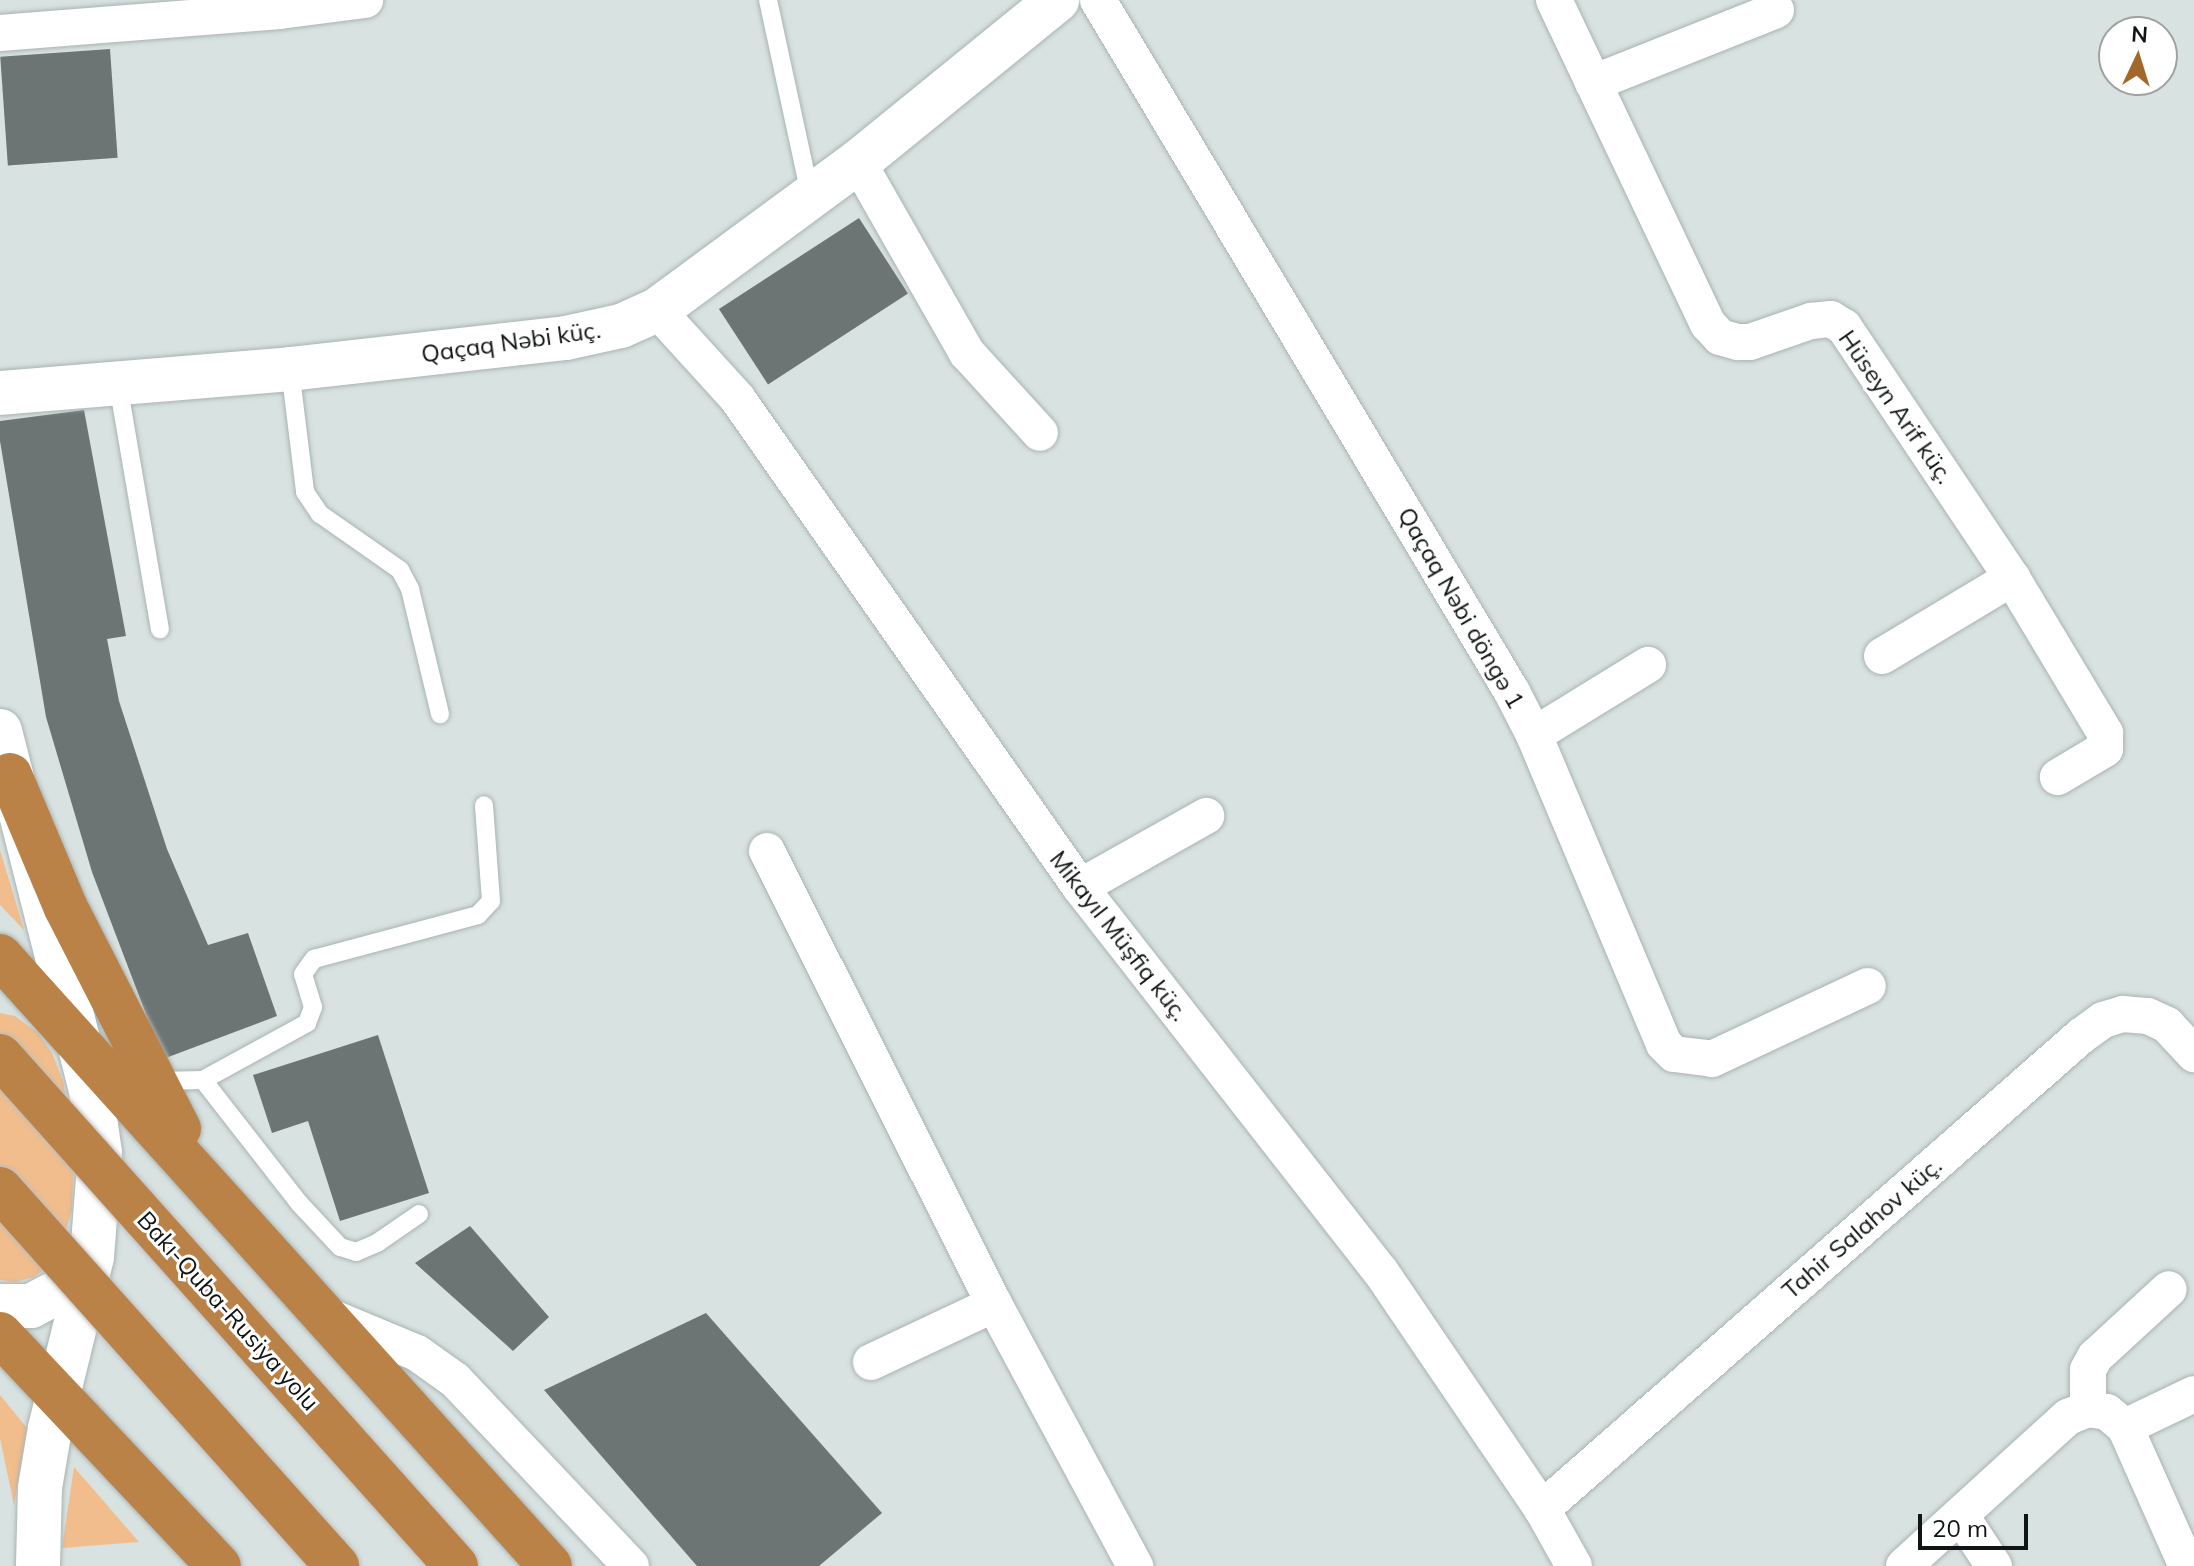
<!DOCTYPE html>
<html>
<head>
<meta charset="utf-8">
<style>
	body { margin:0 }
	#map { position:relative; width:2194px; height:1566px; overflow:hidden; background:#d8e2e1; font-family:Mulish,sans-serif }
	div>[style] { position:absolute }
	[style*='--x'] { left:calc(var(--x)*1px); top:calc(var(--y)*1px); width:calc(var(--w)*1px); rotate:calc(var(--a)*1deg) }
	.green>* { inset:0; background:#f1bd8d }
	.building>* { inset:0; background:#6c7574; transform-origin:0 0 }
	.roads { filter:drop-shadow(0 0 2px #a9b3b2) drop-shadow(0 0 2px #a9b3b2) }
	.lane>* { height:18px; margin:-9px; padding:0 9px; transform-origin:9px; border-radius:9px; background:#fff }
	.street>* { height:36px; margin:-18px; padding:0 18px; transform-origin:18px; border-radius:18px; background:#fff }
	.secondary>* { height:44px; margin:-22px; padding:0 22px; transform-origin:22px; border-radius:22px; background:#fff }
	.highway>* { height:44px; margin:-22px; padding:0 22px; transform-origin:22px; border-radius:22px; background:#bb8248 }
	.bridges { filter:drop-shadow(0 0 2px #bcbdbd) drop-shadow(0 0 2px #bcbdbd) }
	.highway-bridge>* { height:44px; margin:-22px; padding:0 22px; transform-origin:22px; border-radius:22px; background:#bb8248 }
	span { translate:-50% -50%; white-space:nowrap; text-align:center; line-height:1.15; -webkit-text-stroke:6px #fff; paint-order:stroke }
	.street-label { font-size:24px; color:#111414 }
	.north { position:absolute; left:2098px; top:16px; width:80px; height:80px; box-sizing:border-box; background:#fff; border:2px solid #a0a1a1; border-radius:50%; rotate:4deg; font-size:22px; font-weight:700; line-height:32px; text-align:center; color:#111414 }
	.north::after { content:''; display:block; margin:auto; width:28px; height:36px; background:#a36829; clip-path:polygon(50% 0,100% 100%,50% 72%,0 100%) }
	.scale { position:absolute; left:1918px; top:1514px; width:110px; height:36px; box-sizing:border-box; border:4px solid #111414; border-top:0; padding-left:10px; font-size:24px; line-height:28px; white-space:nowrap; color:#111414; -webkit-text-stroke:6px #fff; paint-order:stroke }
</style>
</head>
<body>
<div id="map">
	<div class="green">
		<i style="clip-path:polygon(0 850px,24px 930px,0 905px)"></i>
		<i style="clip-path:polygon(0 1013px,15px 1016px,38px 1033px,52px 1053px,63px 1081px,74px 1145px,72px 1210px,62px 1244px,52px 1263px,34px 1277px,15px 1282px,0 1280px)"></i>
		<i style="clip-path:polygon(0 1395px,27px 1428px,14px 1505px,0 1438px)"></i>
		<i style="clip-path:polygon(74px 1467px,139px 1542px,62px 1548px)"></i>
	</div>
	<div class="building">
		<i style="left:110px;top:49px;width:109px;height:110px;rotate:86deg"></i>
		<i style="left:859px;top:218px;width:90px;height:167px;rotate:57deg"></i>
		<i style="clip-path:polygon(84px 410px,126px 636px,107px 639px,119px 701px,167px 849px,208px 945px,248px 933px,277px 1016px,163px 1059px,92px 872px,46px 717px,0 441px,0 421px)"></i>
		<i style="clip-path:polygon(378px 1035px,429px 1193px,340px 1221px,308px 1121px,272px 1133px,253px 1075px)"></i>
		<i style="clip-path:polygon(470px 1226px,549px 1317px,513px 1351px,415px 1263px)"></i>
		<i style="clip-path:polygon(706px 1313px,882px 1513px,819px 1566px,697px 1566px,544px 1390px)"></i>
	</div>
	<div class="roads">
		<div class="lane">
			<i style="--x:768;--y:0;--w:198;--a:77.8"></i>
			<i style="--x:290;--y:369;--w:124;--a:83"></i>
			<i style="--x:305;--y:492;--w:27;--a:56"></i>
			<i style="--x:320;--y:514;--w:98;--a:35"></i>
			<i style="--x:400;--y:570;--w:21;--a:62"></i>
			<i style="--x:410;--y:589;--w:129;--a:76.5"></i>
			<i style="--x:118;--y:384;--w:249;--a:80.3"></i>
			<i style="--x:203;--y:1080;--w:156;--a:52"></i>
			<i style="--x:299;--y:1203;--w:60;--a:47"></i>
			<i style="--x:340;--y:1247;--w:17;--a:17"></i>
			<i style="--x:356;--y:1252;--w:23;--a:-23"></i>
			<i style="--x:377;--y:1243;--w:51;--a:-34.6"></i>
			<i style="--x:157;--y:1081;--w:46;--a:-1.2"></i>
			<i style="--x:203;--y:1080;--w:119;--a:-28.7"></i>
			<i style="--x:307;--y:1023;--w:17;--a:-69"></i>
			<i style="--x:313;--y:1007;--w:34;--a:-107"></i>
			<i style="--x:303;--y:974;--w:19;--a:-54"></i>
			<i style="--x:314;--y:959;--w:170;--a:-15"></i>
			<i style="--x:478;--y:915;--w:19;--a:-47"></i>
			<i style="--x:491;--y:901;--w:96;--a:-94.2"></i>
		</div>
		<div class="street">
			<i style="--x:1098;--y:0;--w:806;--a:59.11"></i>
			<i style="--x:1512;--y:692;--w:48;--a:62.9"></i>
			<i style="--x:1534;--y:735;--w:335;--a:67.2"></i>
			<i style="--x:1664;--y:1044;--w:14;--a:45"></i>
			<i style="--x:1674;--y:1054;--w:38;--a:7"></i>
			<i style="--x:1712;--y:1059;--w:172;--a:-25.1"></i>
			<i style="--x:1554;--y:0;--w:359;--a:64.6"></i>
			<i style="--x:1708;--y:324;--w:18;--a:47"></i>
			<i style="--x:1720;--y:337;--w:19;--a:16"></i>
			<i style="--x:1738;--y:342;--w:12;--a:0"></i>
			<i style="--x:1750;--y:342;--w:65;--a:-19"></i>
			<i style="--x:1811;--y:321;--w:20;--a:-6"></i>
			<i style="--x:1831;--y:319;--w:15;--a:32"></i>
			<i style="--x:1844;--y:327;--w:302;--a:56.2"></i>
			<i style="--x:2012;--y:578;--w:181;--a:59"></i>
			<i style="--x:2105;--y:733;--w:16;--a:90"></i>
			<i style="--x:2105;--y:749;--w:55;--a:149.2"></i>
			<i style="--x:0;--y:33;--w:281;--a:-4.5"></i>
			<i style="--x:280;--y:11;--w:86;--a:-7.4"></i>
			<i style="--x:1593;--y:83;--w:197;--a:-21.7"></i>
			<i style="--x:858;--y:162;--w:220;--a:60.3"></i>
			<i style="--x:967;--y:353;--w:108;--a:47.6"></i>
			<i style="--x:657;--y:310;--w:119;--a:47.7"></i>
			<i style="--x:737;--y:398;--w:597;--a:54.95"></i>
			<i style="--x:1080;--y:887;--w:489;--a:52"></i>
			<i style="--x:1381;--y:1272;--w:287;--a:55.8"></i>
			<i style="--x:1542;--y:1509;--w:65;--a:60.7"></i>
			<i style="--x:1882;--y:656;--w:152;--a:-31"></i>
			<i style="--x:1534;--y:735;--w:134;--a:-31.6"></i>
			<i style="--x:767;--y:851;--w:507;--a:63.38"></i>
			<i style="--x:994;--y:1304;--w:298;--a:61.7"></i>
			<i style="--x:1080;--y:887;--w:145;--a:-29.4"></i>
			<i style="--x:326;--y:1315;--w:99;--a:22.7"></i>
			<i style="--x:417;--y:1353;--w:47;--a:35.4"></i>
			<i style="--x:455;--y:1380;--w:256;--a:46.6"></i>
			<i style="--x:871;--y:1362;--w:136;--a:-25.2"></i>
			<i style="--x:2088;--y:1409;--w:39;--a:-90"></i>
			<i style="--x:2088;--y:1370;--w:15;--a:-62"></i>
			<i style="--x:2095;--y:1357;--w:100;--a:-42.6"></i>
			<i style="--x:2125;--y:1427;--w:76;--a:-25.6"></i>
			<i style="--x:1542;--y:1509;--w:717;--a:-41.27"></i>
			<i style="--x:2081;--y:1036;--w:27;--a:-36"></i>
			<i style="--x:2103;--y:1020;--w:21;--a:-17"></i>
			<i style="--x:2123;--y:1014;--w:25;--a:5"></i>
			<i style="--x:2148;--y:1016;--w:21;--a:25"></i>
			<i style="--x:2167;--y:1025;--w:40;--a:47"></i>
			<i style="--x:1961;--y:1516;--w:60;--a:56.6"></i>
			<i style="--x:1904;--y:1566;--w:222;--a:-42.3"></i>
			<i style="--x:2068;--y:1417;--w:22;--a:-22"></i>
			<i style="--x:2088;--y:1409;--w:19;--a:9"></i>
			<i style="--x:2107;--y:1412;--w:23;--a:40"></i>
			<i style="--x:2125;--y:1427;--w:152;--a:66"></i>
		</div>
		<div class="secondary">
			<i style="--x:0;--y:393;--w:291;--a:-4.7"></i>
			<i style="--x:290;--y:369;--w:278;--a:-6.4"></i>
			<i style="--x:566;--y:338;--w:56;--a:-12.3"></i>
			<i style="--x:621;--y:326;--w:39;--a:-24"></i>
			<i style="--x:657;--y:310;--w:250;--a:-36.4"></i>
			<i style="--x:858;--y:162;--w:257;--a:-39.1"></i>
			<i style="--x:0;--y:731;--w:371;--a:75.8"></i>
			<i style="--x:91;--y:1091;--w:63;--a:81.7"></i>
			<i style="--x:100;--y:1153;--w:104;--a:94.4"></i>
			<i style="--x:92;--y:1257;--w:176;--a:103.8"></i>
			<i style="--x:50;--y:1428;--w:61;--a:99.5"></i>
			<i style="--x:40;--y:1488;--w:78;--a:91.5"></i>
			<i style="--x:0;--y:1306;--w:31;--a:0"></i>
			<i style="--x:31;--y:1306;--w:36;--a:-28"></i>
			<i style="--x:63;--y:1289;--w:46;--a:-57.3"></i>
		</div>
		<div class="highway">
			<i style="--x:10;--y:775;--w:144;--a:67.2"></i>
			<i style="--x:66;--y:908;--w:248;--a:62.9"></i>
			<i style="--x:0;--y:956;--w:821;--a:47.96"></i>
			<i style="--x:0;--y:1334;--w:319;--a:46.7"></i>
		</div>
	</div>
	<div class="bridges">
		<div class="highway-bridge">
			<i style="--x:0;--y:1056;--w:684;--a:48.2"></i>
			<i style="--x:0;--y:1189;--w:506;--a:48.21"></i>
		</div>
	</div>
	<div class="street-label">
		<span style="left:511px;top:342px;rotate:-8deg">Qaçaq Nəbi küç.</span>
		<span style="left:1896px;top:407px;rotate:55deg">Hüseyn Arif küç.</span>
		<span style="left:1461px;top:608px;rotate:60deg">Qaçaq Nəbi döngə 1</span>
		<span style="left:1119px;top:936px;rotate:52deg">Mikayıl Müşfiq küç.</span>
		<span style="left:1862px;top:1228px;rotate:-41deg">Tahir Salahov küç.</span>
		<span style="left:228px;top:1311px;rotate:48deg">Bakı-Quba-Rusiya yolu</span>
	</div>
	<div class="north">N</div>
	<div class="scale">20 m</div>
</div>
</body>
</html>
